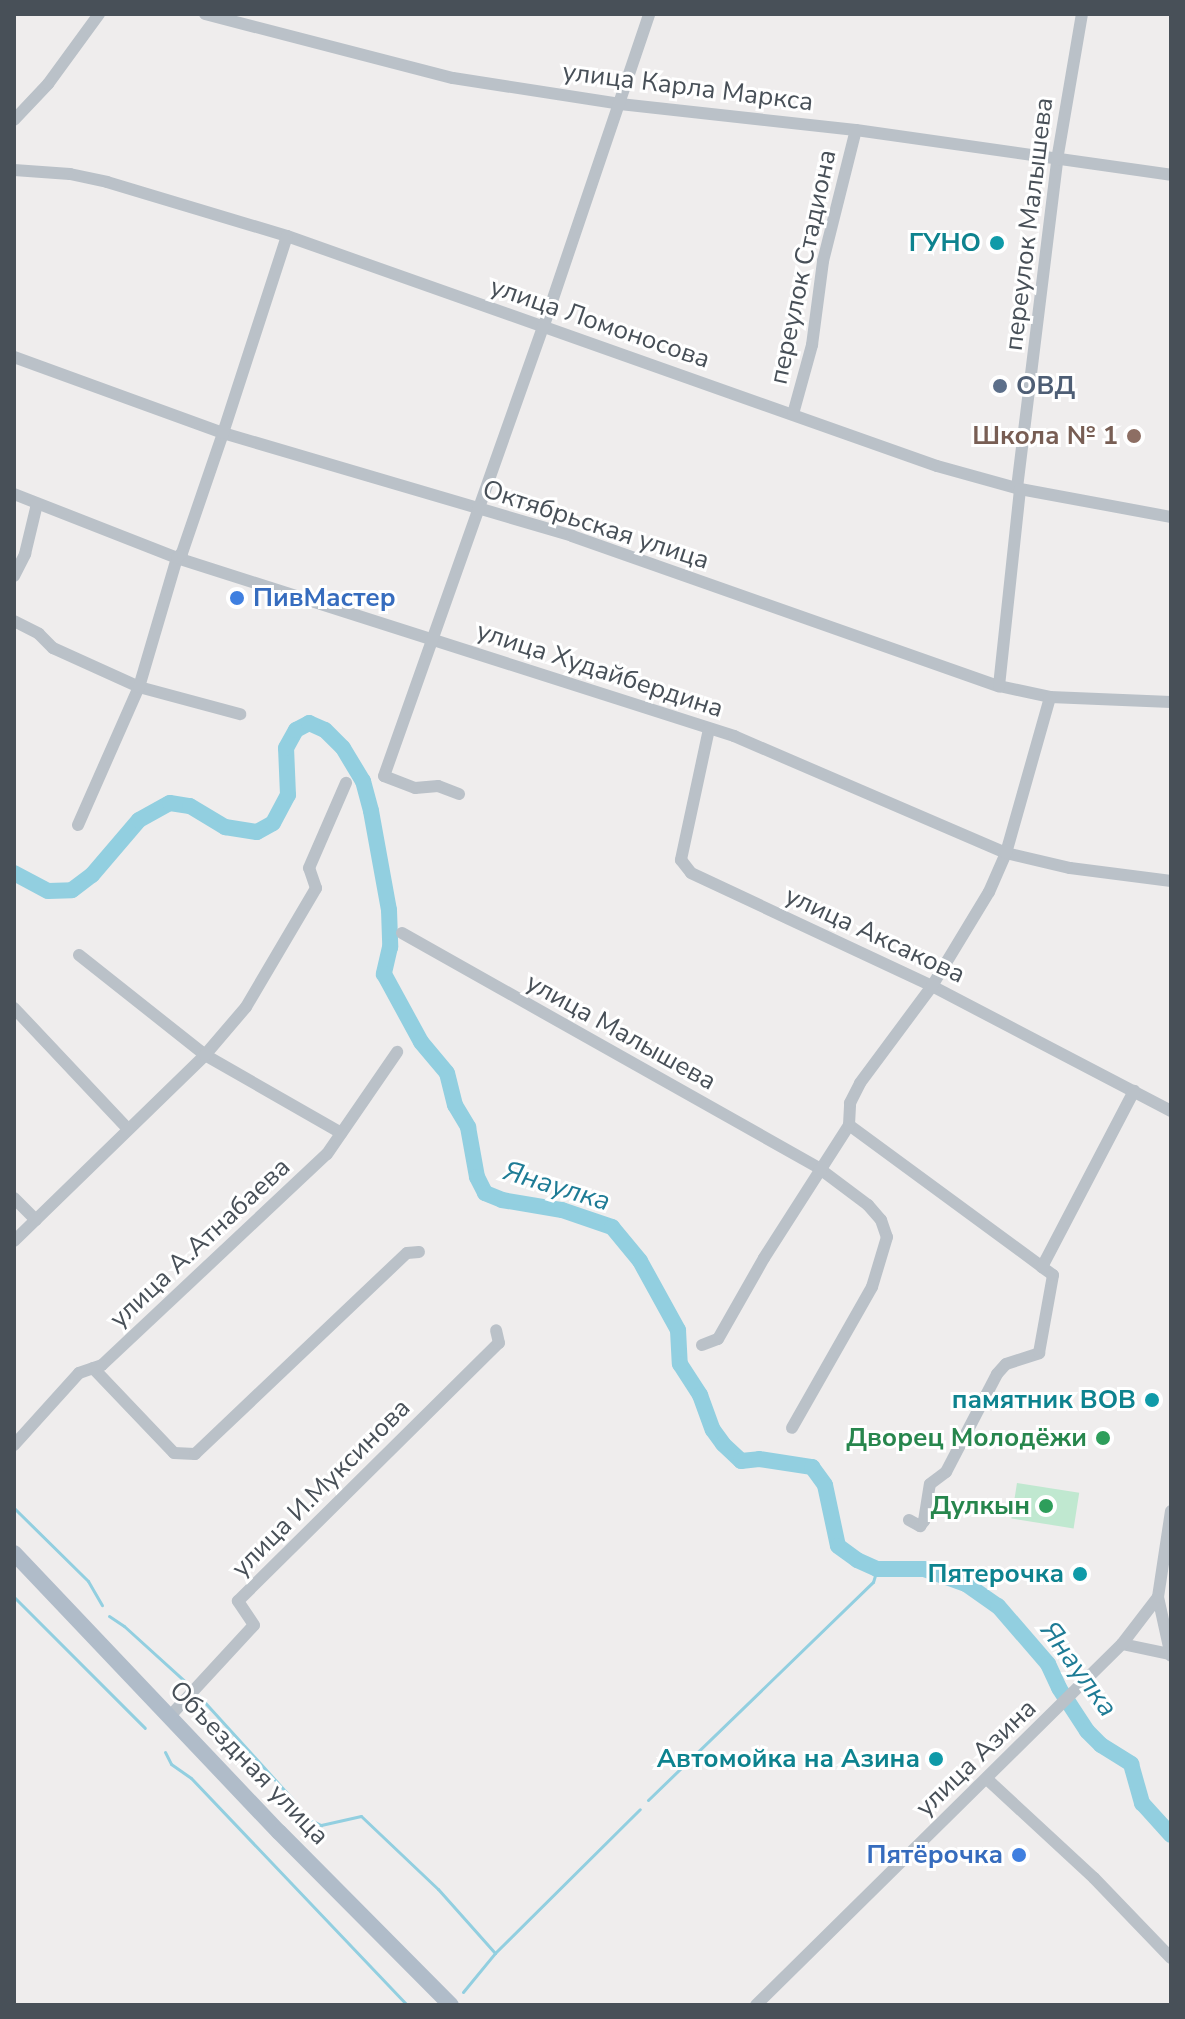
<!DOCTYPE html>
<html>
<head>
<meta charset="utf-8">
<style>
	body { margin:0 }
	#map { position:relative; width:1185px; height:2019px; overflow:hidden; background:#efeded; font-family:"Nunito Sans",sans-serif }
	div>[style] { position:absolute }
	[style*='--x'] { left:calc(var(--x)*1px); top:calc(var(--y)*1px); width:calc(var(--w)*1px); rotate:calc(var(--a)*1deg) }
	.green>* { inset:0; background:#c0e8d0; transform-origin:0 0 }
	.stream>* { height:3px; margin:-1.5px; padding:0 1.5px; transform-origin:1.5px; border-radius:1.5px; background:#92cfe0 }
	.river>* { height:16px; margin:-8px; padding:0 8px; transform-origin:8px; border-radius:8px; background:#92cfe0 }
	.minor>* { height:12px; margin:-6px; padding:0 6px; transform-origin:6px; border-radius:6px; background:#bac1c8 }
	.major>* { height:16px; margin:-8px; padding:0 8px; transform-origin:8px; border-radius:8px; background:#b0bcc9 }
	.dots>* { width:22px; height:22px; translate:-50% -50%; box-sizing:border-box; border:4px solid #fff; border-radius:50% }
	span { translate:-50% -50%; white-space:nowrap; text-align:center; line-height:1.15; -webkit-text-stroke:6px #fff; paint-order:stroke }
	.street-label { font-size:26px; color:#485058 }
	.culture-label { font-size:26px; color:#0d838f; font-weight:700 }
	.right { translate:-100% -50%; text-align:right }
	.service-label { font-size:26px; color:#4e5e75; font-weight:700 }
	.left { translate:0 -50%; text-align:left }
	.education-label { font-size:26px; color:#785e54; font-weight:700 }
	.shop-label { font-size:26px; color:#366cbe; font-weight:700 }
	.leisure-label { font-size:26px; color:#27864d; font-weight:700 }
	.water-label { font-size:28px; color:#1d7b95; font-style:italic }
	.frame { position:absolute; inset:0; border:16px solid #485058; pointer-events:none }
</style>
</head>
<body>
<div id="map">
	<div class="green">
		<i style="left:1017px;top:1483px;width:63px;height:36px;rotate:9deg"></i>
	</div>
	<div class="stream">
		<i style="--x:14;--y:1508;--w:104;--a:44.6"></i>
		<i style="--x:88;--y:1581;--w:28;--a:60"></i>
		<i style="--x:14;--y:1597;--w:185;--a:45"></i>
		<i style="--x:109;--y:1616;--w:18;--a:34"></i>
		<i style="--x:124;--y:1626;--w:86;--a:42.2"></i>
		<i style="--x:199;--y:1696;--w:144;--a:47.8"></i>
		<i style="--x:165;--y:1752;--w:13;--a:63"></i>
		<i style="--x:171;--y:1764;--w:24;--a:35"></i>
		<i style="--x:191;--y:1778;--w:313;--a:46.4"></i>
		<i style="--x:648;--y:1800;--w:313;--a:-44.1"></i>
		<i style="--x:873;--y:1582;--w:14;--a:-73"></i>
		<i style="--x:307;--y:1818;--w:16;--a:27"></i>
		<i style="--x:321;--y:1825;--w:41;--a:-12.7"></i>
		<i style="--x:361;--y:1816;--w:106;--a:43.5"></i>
		<i style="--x:438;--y:1889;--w:86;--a:48.3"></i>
		<i style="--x:463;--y:1992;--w:50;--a:-50.6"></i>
		<i style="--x:495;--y:1953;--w:204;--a:-44.8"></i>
	</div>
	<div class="river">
		<i style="--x:14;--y:873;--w:38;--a:28"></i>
		<i style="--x:48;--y:891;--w:24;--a:-2"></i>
		<i style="--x:72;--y:890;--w:25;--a:-37"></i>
		<i style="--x:92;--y:875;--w:72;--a:-49.5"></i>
		<i style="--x:139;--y:820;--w:35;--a:-29"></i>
		<i style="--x:170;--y:803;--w:20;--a:9"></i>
		<i style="--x:190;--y:806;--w:41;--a:31"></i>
		<i style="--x:225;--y:827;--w:32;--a:9"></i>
		<i style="--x:257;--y:832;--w:18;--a:-29"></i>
		<i style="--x:273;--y:823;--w:32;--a:-62"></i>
		<i style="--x:288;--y:795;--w:47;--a:-92.4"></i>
		<i style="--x:286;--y:748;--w:21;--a:-61"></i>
		<i style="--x:296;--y:730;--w:15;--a:-28"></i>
		<i style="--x:309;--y:723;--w:17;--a:24"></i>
		<i style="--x:325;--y:730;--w:25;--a:45"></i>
		<i style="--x:343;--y:748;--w:39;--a:59"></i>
		<i style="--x:363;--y:781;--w:31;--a:75"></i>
		<i style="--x:371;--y:811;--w:101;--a:79.7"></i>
		<i style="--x:389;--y:910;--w:37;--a:88"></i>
		<i style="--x:390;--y:947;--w:28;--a:103"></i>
		<i style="--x:384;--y:974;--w:77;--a:61.4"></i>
		<i style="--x:421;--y:1042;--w:40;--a:50"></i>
		<i style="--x:447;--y:1073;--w:33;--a:76"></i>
		<i style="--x:455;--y:1105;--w:26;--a:59"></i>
		<i style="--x:468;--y:1127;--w:51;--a:79.8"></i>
		<i style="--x:477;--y:1177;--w:18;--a:63"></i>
		<i style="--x:485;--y:1193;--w:18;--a:22"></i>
		<i style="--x:502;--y:1200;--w:61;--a:9.5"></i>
		<i style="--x:562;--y:1210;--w:53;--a:18.8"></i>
		<i style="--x:612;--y:1227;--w:44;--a:50.5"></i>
		<i style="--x:640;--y:1261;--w:79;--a:61.2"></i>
		<i style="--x:678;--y:1330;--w:34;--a:87"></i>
		<i style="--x:680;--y:1364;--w:37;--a:57"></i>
		<i style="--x:700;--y:1395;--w:37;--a:70"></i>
		<i style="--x:713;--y:1430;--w:17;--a:54"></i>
		<i style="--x:723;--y:1444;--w:25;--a:43"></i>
		<i style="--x:741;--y:1461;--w:18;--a:-6"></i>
		<i style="--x:759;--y:1459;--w:54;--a:8.6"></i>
		<i style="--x:812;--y:1467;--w:22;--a:54"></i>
		<i style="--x:825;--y:1485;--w:62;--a:78"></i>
		<i style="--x:838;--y:1546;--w:24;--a:36"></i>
		<i style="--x:857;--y:1560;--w:22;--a:24"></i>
		<i style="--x:877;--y:1569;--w:47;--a:0"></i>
		<i style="--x:924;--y:1569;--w:45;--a:19.7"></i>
		<i style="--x:966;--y:1584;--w:39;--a:35"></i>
		<i style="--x:998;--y:1606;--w:77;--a:49.2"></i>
		<i style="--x:1048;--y:1664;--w:26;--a:65"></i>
		<i style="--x:1059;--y:1688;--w:51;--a:56.9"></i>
		<i style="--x:1087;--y:1731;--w:20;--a:45"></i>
		<i style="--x:1101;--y:1745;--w:36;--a:32"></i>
		<i style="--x:1131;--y:1764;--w:41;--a:74.2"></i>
		<i style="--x:1142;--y:1803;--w:43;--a:47.8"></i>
	</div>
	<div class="minor">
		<i style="--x:205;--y:14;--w:256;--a:14.5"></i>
		<i style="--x:453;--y:78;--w:169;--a:8.8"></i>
		<i style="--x:620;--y:104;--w:237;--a:6.3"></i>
		<i style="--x:856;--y:130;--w:318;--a:8.1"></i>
		<i style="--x:14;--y:120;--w:50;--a:-46.6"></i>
		<i style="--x:48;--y:84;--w:87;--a:-53.9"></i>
		<i style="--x:14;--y:170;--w:56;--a:4.1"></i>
		<i style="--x:70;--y:174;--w:38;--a:12"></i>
		<i style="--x:107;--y:182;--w:188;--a:16.7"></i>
		<i style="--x:287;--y:236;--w:689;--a:19.49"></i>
		<i style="--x:937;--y:466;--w:86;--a:15.5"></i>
		<i style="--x:1020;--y:489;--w:154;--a:10.5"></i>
		<i style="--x:14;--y:357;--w:222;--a:20"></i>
		<i style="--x:223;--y:433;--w:364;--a:16.4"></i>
		<i style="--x:572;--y:536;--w:453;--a:19.4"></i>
		<i style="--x:999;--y:686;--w:52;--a:12.2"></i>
		<i style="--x:1050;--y:697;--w:121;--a:2.4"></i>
		<i style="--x:793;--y:414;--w:72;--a:-74.6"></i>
		<i style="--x:812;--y:345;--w:85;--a:-82.5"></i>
		<i style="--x:823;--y:261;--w:135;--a:-75.9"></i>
		<i style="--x:1017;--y:488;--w:330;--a:-83"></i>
		<i style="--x:1057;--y:160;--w:148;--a:-80.3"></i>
		<i style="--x:14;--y:494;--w:175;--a:21.4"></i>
		<i style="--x:177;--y:558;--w:585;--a:17.72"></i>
		<i style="--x:734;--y:736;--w:296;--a:23.3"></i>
		<i style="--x:1006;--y:853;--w:66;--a:13.2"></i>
		<i style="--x:1070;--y:868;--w:102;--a:7.3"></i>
		<i style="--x:14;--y:576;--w:25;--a:-63"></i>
		<i style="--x:25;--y:554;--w:51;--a:-76.5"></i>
		<i style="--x:14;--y:621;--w:28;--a:27"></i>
		<i style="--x:39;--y:634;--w:20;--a:45"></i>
		<i style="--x:53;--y:648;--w:94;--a:24.4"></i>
		<i style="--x:139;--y:687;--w:105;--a:15"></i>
		<i style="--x:999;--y:686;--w:198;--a:-83.9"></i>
		<i style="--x:709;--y:729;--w:134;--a:102.1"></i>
		<i style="--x:681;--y:860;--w:16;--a:52"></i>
		<i style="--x:691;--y:873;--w:266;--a:25.1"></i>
		<i style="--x:932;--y:986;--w:270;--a:27.6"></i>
		<i style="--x:459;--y:794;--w:22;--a:-159"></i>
		<i style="--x:438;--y:786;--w:23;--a:175"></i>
		<i style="--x:415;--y:788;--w:33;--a:-159"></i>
		<i style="--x:384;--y:776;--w:475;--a:-70.5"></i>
		<i style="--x:543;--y:328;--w:331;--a:-71.3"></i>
		<i style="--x:78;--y:825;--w:151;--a:-66.2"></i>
		<i style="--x:139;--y:687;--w:134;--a:-73.6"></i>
		<i style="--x:177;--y:558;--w:7;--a:-45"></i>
		<i style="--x:182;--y:553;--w:127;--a:-71.1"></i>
		<i style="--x:223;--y:433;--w:207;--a:-72"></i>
		<i style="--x:402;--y:933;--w:480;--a:29.4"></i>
		<i style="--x:820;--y:1169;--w:60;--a:36.9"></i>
		<i style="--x:868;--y:1205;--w:20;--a:49"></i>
		<i style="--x:881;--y:1220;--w:18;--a:71"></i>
		<i style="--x:887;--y:1237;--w:52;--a:106.7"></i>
		<i style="--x:872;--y:1287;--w:162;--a:119.6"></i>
		<i style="--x:79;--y:955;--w:161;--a:38.4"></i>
		<i style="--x:205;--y:1055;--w:157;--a:29.8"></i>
		<i style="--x:14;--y:1008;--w:165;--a:46.7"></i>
		<i style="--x:849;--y:1125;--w:240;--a:36.3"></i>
		<i style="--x:14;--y:1198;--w:31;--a:45"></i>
		<i style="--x:14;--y:1241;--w:267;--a:-44.2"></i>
		<i style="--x:205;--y:1055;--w:63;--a:-49.5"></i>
		<i style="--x:246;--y:1007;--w:138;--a:-59.5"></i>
		<i style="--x:316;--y:888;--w:21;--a:-109"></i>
		<i style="--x:309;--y:868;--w:93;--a:-66.5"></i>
		<i style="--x:702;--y:1345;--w:17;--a:-21"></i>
		<i style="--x:718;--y:1339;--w:93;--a:-60.4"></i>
		<i style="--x:764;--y:1258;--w:158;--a:-57.4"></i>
		<i style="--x:849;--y:1125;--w:22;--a:-87"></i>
		<i style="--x:850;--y:1103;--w:22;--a:-63"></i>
		<i style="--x:860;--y:1083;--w:121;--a:-53.4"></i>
		<i style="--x:932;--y:986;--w:110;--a:-58.8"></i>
		<i style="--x:989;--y:892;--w:43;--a:-66.4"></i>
		<i style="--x:1006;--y:853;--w:162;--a:-74.2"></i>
		<i style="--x:93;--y:1368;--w:117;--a:46.4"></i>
		<i style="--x:174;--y:1453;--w:21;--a:3"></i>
		<i style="--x:195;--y:1454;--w:292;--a:-43.5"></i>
		<i style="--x:407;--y:1253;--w:12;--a:-5"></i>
		<i style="--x:14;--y:1445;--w:97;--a:-47.9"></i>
		<i style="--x:79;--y:1373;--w:24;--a:-19"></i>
		<i style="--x:102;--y:1365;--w:308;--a:-43.2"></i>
		<i style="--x:327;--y:1154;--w:124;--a:-55.5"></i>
		<i style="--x:909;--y:1520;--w:13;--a:29"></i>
		<i style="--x:920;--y:1526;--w:6;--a:-51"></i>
		<i style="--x:924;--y:1521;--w:37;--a:-81"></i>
		<i style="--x:930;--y:1484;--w:20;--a:-37"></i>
		<i style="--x:946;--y:1472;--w:110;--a:-62.5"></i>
		<i style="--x:997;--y:1374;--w:13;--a:-48"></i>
		<i style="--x:1006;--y:1364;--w:35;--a:-18"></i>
		<i style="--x:1039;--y:1353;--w:79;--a:-79.8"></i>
		<i style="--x:1053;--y:1275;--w:14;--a:-144"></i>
		<i style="--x:1042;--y:1267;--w:199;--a:-62.4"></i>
		<i style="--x:1158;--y:1597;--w:60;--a:77.6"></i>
		<i style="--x:1122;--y:1644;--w:48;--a:12"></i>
		<i style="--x:171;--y:1715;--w:122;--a:-47.3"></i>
		<i style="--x:254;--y:1625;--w:29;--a:-124"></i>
		<i style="--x:238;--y:1601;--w:367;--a:-44.7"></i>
		<i style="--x:499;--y:1343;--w:13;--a:-103"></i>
		<i style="--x:987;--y:1779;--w:146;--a:42.8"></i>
		<i style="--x:1094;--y:1878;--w:111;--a:46.1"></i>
		<i style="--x:756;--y:2005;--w:514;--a:-44.61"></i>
		<i style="--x:1122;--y:1644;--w:59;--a:-52.5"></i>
		<i style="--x:1158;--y:1597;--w:87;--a:-81.4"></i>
	</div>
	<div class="major">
		<i style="--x:14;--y:1553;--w:385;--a:46.5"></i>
		<i style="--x:279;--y:1832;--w:244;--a:45.2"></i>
	</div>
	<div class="dots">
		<i style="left:997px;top:243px;background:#0f9aa8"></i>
		<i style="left:1000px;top:386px;background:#5c6f8a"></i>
		<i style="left:1134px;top:436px;background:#8d6e63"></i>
		<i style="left:237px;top:598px;background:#3f7fe0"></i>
		<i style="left:1152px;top:1400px;background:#0f9aa8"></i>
		<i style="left:1103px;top:1438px;background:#2e9e5b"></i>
		<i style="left:1046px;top:1506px;background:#2e9e5b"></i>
		<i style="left:1080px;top:1574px;background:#0f9aa8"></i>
		<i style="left:936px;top:1759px;background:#0f9aa8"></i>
		<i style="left:1019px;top:1855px;background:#3f7fe0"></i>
	</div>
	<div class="street-label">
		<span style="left:688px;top:87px;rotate:7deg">улица Карла Маркса</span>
		<span style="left:1029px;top:224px;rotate:-83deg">переулок Малышева</span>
		<span style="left:803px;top:267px;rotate:-78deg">переулок Стадиона</span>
		<span style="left:600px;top:323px;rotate:19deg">улица Ломоносова</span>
		<span style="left:596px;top:525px;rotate:18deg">Октябрьская улица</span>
		<span style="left:600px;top:670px;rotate:18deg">улица Худайбердина</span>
		<span style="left:875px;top:935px;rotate:25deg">улица Аксакова</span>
		<span style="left:621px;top:1032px;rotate:29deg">улица Малышева</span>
		<span style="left:200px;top:1243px;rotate:-43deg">улица А.Атнабаева</span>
		<span style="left:321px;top:1488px;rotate:-45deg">улица И.Муксинова</span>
		<span style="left:976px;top:1758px;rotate:-44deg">улица Азина</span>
		<span style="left:249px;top:1763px;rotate:46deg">Объездная улица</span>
	</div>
	<div class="culture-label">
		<span class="right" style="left:981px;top:243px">ГУНО</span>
		<span class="right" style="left:1136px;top:1400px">памятник ВОВ</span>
		<span class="right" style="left:1064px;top:1574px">Пятерочка</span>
		<span class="right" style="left:920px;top:1759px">Автомойка на Азина</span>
	</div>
	<div class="service-label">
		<span class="left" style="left:1016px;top:386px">ОВД</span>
	</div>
	<div class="education-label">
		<span class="right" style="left:1118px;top:436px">Школа № 1</span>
	</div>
	<div class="shop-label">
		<span class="left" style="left:253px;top:598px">ПивМастер</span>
		<span class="right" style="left:1003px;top:1855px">Пятёрочка</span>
	</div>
	<div class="leisure-label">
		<span class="right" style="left:1087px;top:1438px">Дворец Молодёжи</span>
		<span class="right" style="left:1030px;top:1506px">Дулкын</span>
	</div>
	<div class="water-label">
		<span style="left:557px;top:1186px;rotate:17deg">Янаулка</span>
		<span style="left:1079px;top:1669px;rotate:54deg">Янаулка</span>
	</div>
	<div class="frame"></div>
</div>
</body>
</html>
